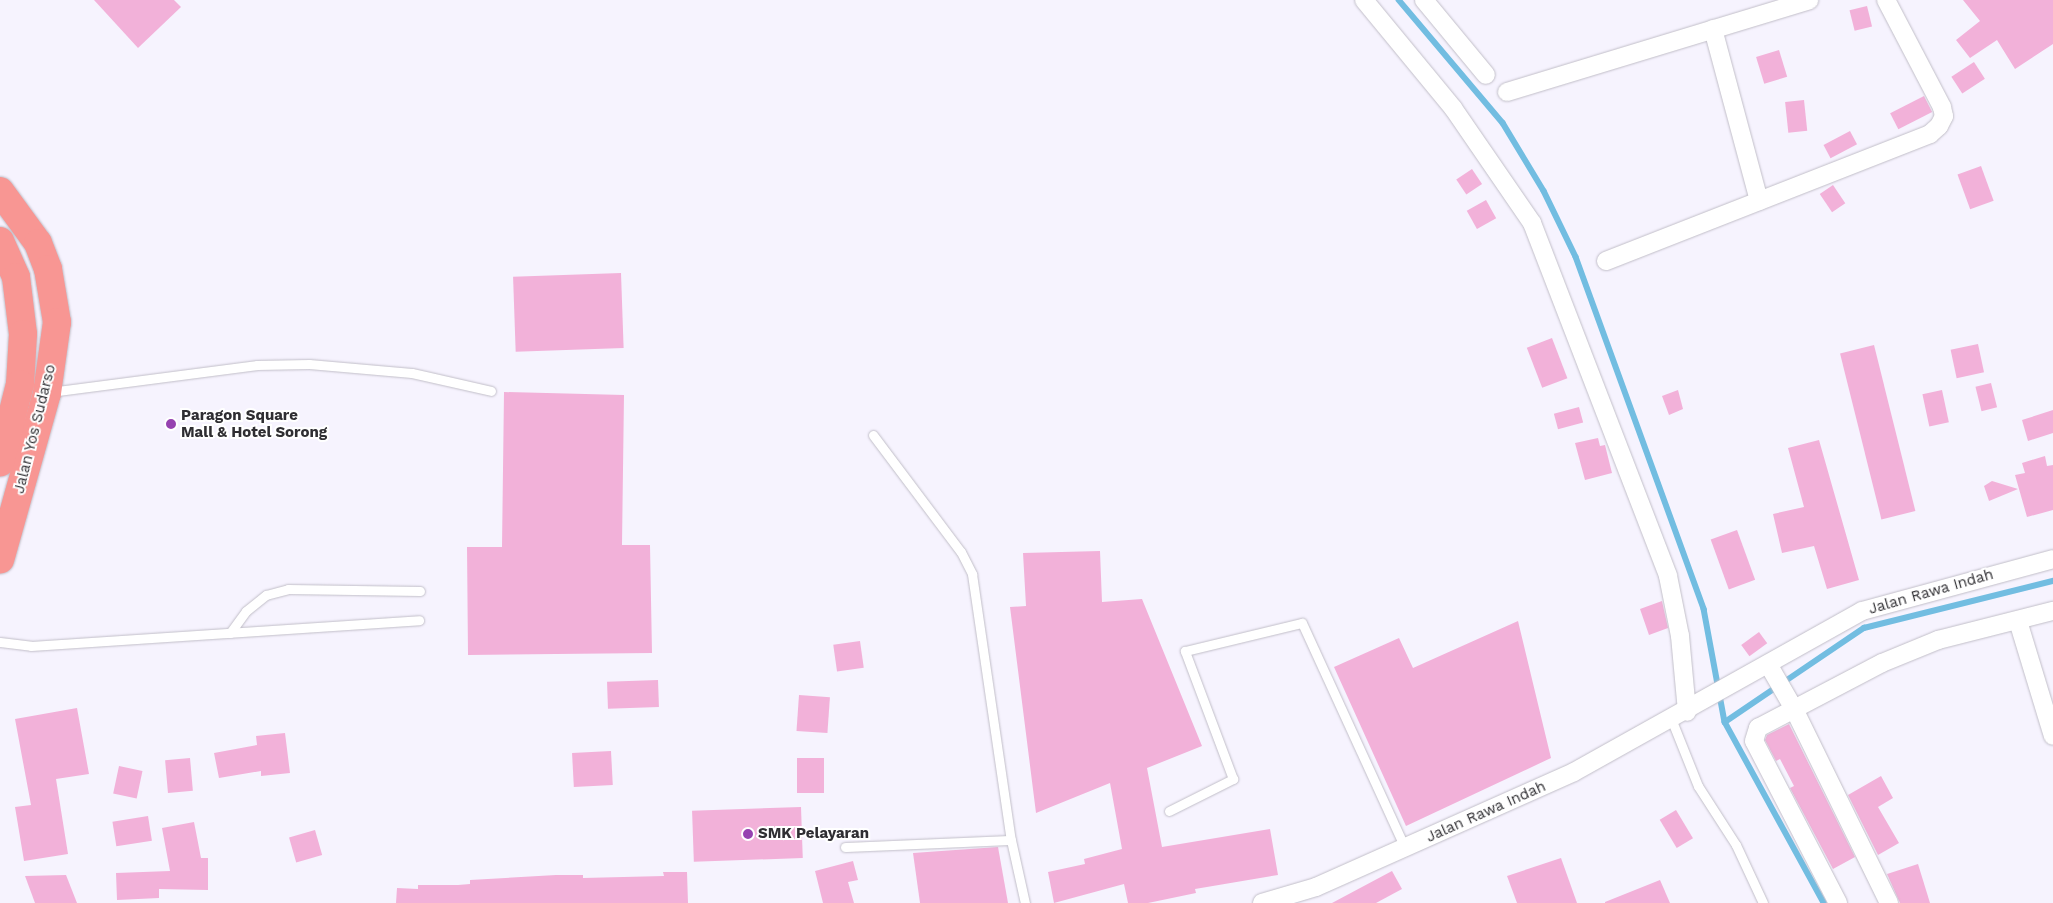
<!DOCTYPE html>
<html>
<head>
<meta charset="utf-8">
<style>
	body { margin:0 }
	#map { position:relative; width:2053px; height:903px; overflow:hidden; background:#f6f3fe; font-family:"Work Sans",sans-serif }
	div>[style] { position:absolute }
	[style*='--x'] { left:calc(var(--x)*1px); top:calc(var(--y)*1px); width:calc(var(--w)*1px); rotate:calc(var(--a)*1deg) }
	.stream>* { height:5.5px; margin:-2.75px; padding:0 2.75px; transform-origin:2.75px; border-radius:2.75px; background:#72bde1 }
	.building>* { inset:0; background:#f2b1d9; transform-origin:0 0 }
	.roads { filter:drop-shadow(0 0 1px #c1bec8) drop-shadow(0 0 1px #c1bec8) }
	.service>* { height:9px; margin:-4.5px; padding:0 4.5px; transform-origin:4.5px; border-radius:4.5px; background:#fff }
	.minor>* { height:18px; margin:-9px; padding:0 9px; transform-origin:9px; border-radius:9px; background:#fff }
	.trunk>* { height:28px; margin:-14px; padding:0 14px; transform-origin:14px; border-radius:14px; background:#f89693 }
	.dots>* { width:14px; height:14px; translate:-50% -50%; box-sizing:border-box; border:2px solid #fff; border-radius:50% }
	span { translate:-50% -50%; white-space:nowrap; text-align:center; line-height:1.15; -webkit-text-stroke:4px #fff; paint-order:stroke }
	.poi-label { font-size:15px; color:#2f2e32; font-weight:700 }
	.left { translate:0 -50%; text-align:left }
	.street-label { font-size:15px; color:#2f2e32 }
</style>
</head>
<body>
<div id="map">
	<div class="stream">
		<i style="--x:1399;--y:0;--w:161;--a:49.8"></i>
		<i style="--x:1503;--y:123;--w:79;--a:58.9"></i>
		<i style="--x:1544;--y:191;--w:73;--a:64.1"></i>
		<i style="--x:1576;--y:257;--w:375;--a:70"></i>
		<i style="--x:1704;--y:609;--w:115;--a:79.5"></i>
		<i style="--x:1725;--y:722;--w:206;--a:61.3"></i>
		<i style="--x:1725;--y:722;--w:168;--a:-34.1"></i>
		<i style="--x:1864;--y:628;--w:195;--a:-14"></i>
	</div>
	<div class="building">
		<i style="clip-path:polygon(94px 0,174px 0,181px 7px,138px 48px)"></i>
		<i style="clip-path:polygon(1963px 0,2053px 0,2053px 44px,2015px 69px,1997px 40px,1970px 58px,1956px 40px,1980px 21px)"></i>
		<i style="left:1867px;top:6px;width:21px;height:18px;rotate:76deg"></i>
		<i style="left:1779px;top:50px;width:28px;height:24px;rotate:73deg"></i>
		<i style="left:1974px;top:62px;width:20px;height:27px;rotate:57deg"></i>
		<i style="left:1924px;top:96px;width:18px;height:38px;rotate:63deg"></i>
		<i style="left:1804px;top:100px;width:31px;height:19px;rotate:84deg"></i>
		<i style="left:1850px;top:131px;width:15px;height:30px;rotate:62deg"></i>
		<i style="left:1981px;top:166px;width:37px;height:25px;rotate:70deg"></i>
		<i style="left:1472px;top:169px;width:18px;height:19px;rotate:56deg"></i>
		<i style="left:1833px;top:185px;width:22px;height:16px;rotate:56deg"></i>
		<i style="left:1486px;top:200px;width:21px;height:22px;rotate:61deg"></i>
		<i style="left:621px;top:273px;width:75px;height:108px;rotate:88deg"></i>
		<i style="left:1552px;top:338px;width:43px;height:27px;rotate:69deg"></i>
		<i style="left:1978px;top:344px;width:29px;height:28px;rotate:78deg"></i>
		<i style="left:1874px;top:345px;width:171px;height:35px;rotate:76deg"></i>
		<i style="left:1991px;top:383px;width:25px;height:16px;rotate:76deg"></i>
		<i style="clip-path:polygon(1678px 390px,1683px 409px,1669px 415px,1662px 396px)"></i>
		<i style="left:1942px;top:390px;width:33px;height:20px;rotate:78deg"></i>
		<i style="clip-path:polygon(504px 392px,624px 395px,622px 545px,650px 545px,652px 653px,468px 655px,467px 547px,502px 547px)"></i>
		<i style="left:1579px;top:407px;width:16px;height:26px;rotate:75deg"></i>
		<i style="clip-path:polygon(2053px 410px,2053px 433px,2028px 441px,2022px 420px)"></i>
		<i style="clip-path:polygon(1598px 438px,1600px 446px,1605px 445px,1612px 473px,1585px 480px,1575px 443px)"></i>
		<i style="clip-path:polygon(1819px 440px,1859px 580px,1827px 589px,1814px 546px,1782px 553px,1773px 514px,1804px 507px,1788px 448px)"></i>
		<i style="clip-path:polygon(2045px 456px,2047px 466px,2053px 465px,2053px 510px,2027px 517px,2015px 475px,2025px 473px,2022px 463px)"></i>
		<i style="clip-path:polygon(1992px 481px,2018px 489px,1989px 501px,1984px 486px)"></i>
		<i style="left:1737px;top:530px;width:53px;height:28px;rotate:70deg"></i>
		<i style="clip-path:polygon(1100px 551px,1102px 602px,1142px 599px,1202px 746px,1147px 768px,1162px 847px,1270px 829px,1278px 875px,1195px 889px,1196px 893px,1148px 903px,1128px 903px,1124px 884px,1054px 903px,1048px 872px,1085px 864px,1084px 859px,1122px 849px,1110px 783px,1036px 813px,1010px 607px,1026px 606px,1023px 553px)"></i>
		<i style="clip-path:polygon(1662px 601px,1668px 628px,1649px 635px,1640px 609px)"></i>
		<i style="clip-path:polygon(1518px 621px,1551px 758px,1406px 826px,1334px 667px,1399px 638px,1413px 668px)"></i>
		<i style="left:1759px;top:632px;width:14px;height:22px;rotate:54deg"></i>
		<i style="left:860px;top:641px;width:27px;height:27px;rotate:82deg"></i>
		<i style="left:658px;top:680px;width:27px;height:51px;rotate:88deg"></i>
		<i style="left:799px;top:695px;width:31px;height:36px;rotate:4deg"></i>
		<i style="clip-path:polygon(77px 708px,89px 774px,56px 779px,68px 854px,24px 861px,15px 807px,31px 805px,15px 719px)"></i>
		<i style="clip-path:polygon(1789px 724px,1855px 857px,1833px 869px,1790px 788px,1794px 786px,1780px 759px,1776px 761px,1765px 740px,1767px 735px)"></i>
		<i style="clip-path:polygon(285px 733px,290px 773px,261px 776px,261px 771px,219px 778px,214px 753px,257px 745px,256px 736px)"></i>
		<i style="left:611px;top:751px;width:34px;height:39px;rotate:87deg"></i>
		<i style="left:190px;top:758px;width:33px;height:25px;rotate:85deg"></i>
		<i style="left:824px;top:758px;width:35px;height:27px;rotate:90deg"></i>
		<i style="left:119px;top:766px;width:24px;height:28px;rotate:12deg"></i>
		<i style="clip-path:polygon(1881px 776px,1893px 798px,1878px 807px,1899px 843px,1878px 855px,1848px 795px)"></i>
		<i style="left:801px;top:807px;width:51px;height:109px;rotate:88deg"></i>
		<i style="left:1676px;top:810px;width:33px;height:19px;rotate:59deg"></i>
		<i style="left:148px;top:816px;width:25px;height:36px;rotate:81deg"></i>
		<i style="clip-path:polygon(194px 822px,201px 858px,208px 858px,208px 890px,159px 889px,159px 898px,117px 900px,116px 873px,170px 871px,162px 828px)"></i>
		<i style="left:315px;top:830px;width:26px;height:27px;rotate:74deg"></i>
		<i style="clip-path:polygon(998px 847px,1008px 903px,920px 903px,913px 853px)"></i>
		<i style="clip-path:polygon(1561px 858px,1577px 903px,1517px 903px,1507px 876px)"></i>
		<i style="clip-path:polygon(853px 861px,858px 880px,848px 882px,854px 903px,823px 903px,815px 871px)"></i>
		<i style="clip-path:polygon(1918px 864px,1930px 903px,1900px 903px,1887px 874px)"></i>
		<i style="clip-path:polygon(1392px 871px,1402px 889px,1376px 903px,1332px 903px)"></i>
		<i style="clip-path:polygon(663px 872px,687px 872px,688px 903px,396px 903px,397px 888px,418px 889px,418px 885px,458px 885px,470px 884px,470px 880px,556px 875px,583px 875px,583px 878px,664px 876px)"></i>
		<i style="clip-path:polygon(66px 875px,77px 903px,35px 903px,25px 876px)"></i>
		<i style="clip-path:polygon(1660px 880px,1670px 903px,1605px 903px,1605px 902px)"></i>
	</div>
	<div class="roads">
		<div class="service">
			<i style="--x:50;--y:392;--w:209;--a:-7.4"></i>
			<i style="--x:257;--y:365;--w:52;--a:-1.1"></i>
			<i style="--x:309;--y:364;--w:103;--a:5"></i>
			<i style="--x:412;--y:373;--w:81;--a:12.8"></i>
			<i style="--x:873;--y:435;--w:146;--a:53.1"></i>
			<i style="--x:961;--y:552;--w:25;--a:63"></i>
			<i style="--x:972;--y:574;--w:269;--a:81.7"></i>
			<i style="--x:1011;--y:840;--w:65;--a:77.5"></i>
			<i style="--x:230;--y:633;--w:27;--a:-54"></i>
			<i style="--x:246;--y:611;--w:26;--a:-39"></i>
			<i style="--x:266;--y:595;--w:23;--a:-15"></i>
			<i style="--x:288;--y:589;--w:132;--a:0.9"></i>
			<i style="--x:0;--y:642;--w:31;--a:7"></i>
			<i style="--x:31;--y:646;--w:389;--a:-3.8"></i>
			<i style="--x:1672;--y:721;--w:70;--a:68.2"></i>
			<i style="--x:1698;--y:786;--w:70;--a:57.2"></i>
			<i style="--x:1736;--y:845;--w:64;--a:65"></i>
			<i style="--x:1169;--y:811;--w:72;--a:-26.6"></i>
			<i style="--x:1233;--y:779;--w:137;--a:-110.6"></i>
			<i style="--x:1185;--y:651;--w:120;--a:-13.5"></i>
			<i style="--x:1302;--y:623;--w:247;--a:65.4"></i>
			<i style="--x:845;--y:847;--w:166;--a:-2.4"></i>
		</div>
		<div class="minor">
			<i style="--x:1364;--y:0;--w:140;--a:50.5"></i>
			<i style="--x:1453;--y:108;--w:140;--a:55.5"></i>
			<i style="--x:1532;--y:223;--w:378;--a:68.9"></i>
			<i style="--x:1668;--y:576;--w:61;--a:78.7"></i>
			<i style="--x:1680;--y:636;--w:76;--a:84.7"></i>
			<i style="--x:1424;--y:0;--w:97;--a:50.4"></i>
			<i style="--x:1713;--y:29;--w:178;--a:75"></i>
			<i style="--x:1507;--y:92;--w:316;--a:-16.9"></i>
			<i style="--x:1606;--y:261;--w:348;--a:-21.4"></i>
			<i style="--x:1930;--y:134;--w:12;--a:-42"></i>
			<i style="--x:1939;--y:126;--w:11;--a:-63"></i>
			<i style="--x:1944;--y:116;--w:9;--a:-103"></i>
			<i style="--x:1942;--y:107;--w:121;--a:-117.6"></i>
			<i style="--x:2018;--y:621;--w:120;--a:73.1"></i>
			<i style="--x:1768;--y:664;--w:52;--a:60"></i>
			<i style="--x:1794;--y:709;--w:216;--a:63.9"></i>
			<i style="--x:1262;--y:903;--w:56;--a:-16.5"></i>
			<i style="--x:1316;--y:887;--w:282;--a:-24"></i>
			<i style="--x:1574;--y:772;--w:330;--a:-29.2"></i>
			<i style="--x:1862;--y:611;--w:198;--a:-15.2"></i>
			<i style="--x:1838;--y:903;--w:182;--a:-117.4"></i>
			<i style="--x:1754;--y:741;--w:14;--a:-73"></i>
			<i style="--x:1758;--y:728;--w:140;--a:-27.7"></i>
			<i style="--x:1882;--y:663;--w:61;--a:-22.3"></i>
			<i style="--x:1938;--y:640;--w:119;--a:-14.2"></i>
		</div>
		<div class="trunk">
			<i style="--x:0;--y:191;--w:64;--a:53.8"></i>
			<i style="--x:38;--y:243;--w:28;--a:69"></i>
			<i style="--x:48;--y:269;--w:54;--a:80.4"></i>
			<i style="--x:57;--y:322;--w:72;--a:98"></i>
			<i style="--x:47;--y:393;--w:173;--a:105.7"></i>
			<i style="--x:0;--y:241;--w:39;--a:66"></i>
			<i style="--x:16;--y:277;--w:57;--a:83"></i>
			<i style="--x:23;--y:334;--w:50;--a:93.4"></i>
			<i style="--x:20;--y:384;--w:81;--a:104.2"></i>
		</div>
	</div>
	<div class="dots">
		<i style="left:171px;top:424px;background:#9642b0"></i>
		<i style="left:748px;top:834px;background:#9642b0"></i>
	</div>
	<div class="poi-label">
		<span class="left" style="left:181px;top:424px">Paragon Square<br>Mall &amp; Hotel Sorong</span>
		<span class="left" style="left:758px;top:834px">SMK Pelayaran</span>
	</div>
	<div class="street-label">
		<span style="left:35px;top:429px;rotate:-76deg">Jalan Yos Sudarso</span>
		<span style="left:1931px;top:592px;rotate:-16deg">Jalan Rawa Indah</span>
		<span style="left:1486px;top:812px;rotate:-24deg">Jalan Rawa Indah</span>
	</div>
</div>
</body>
</html>
